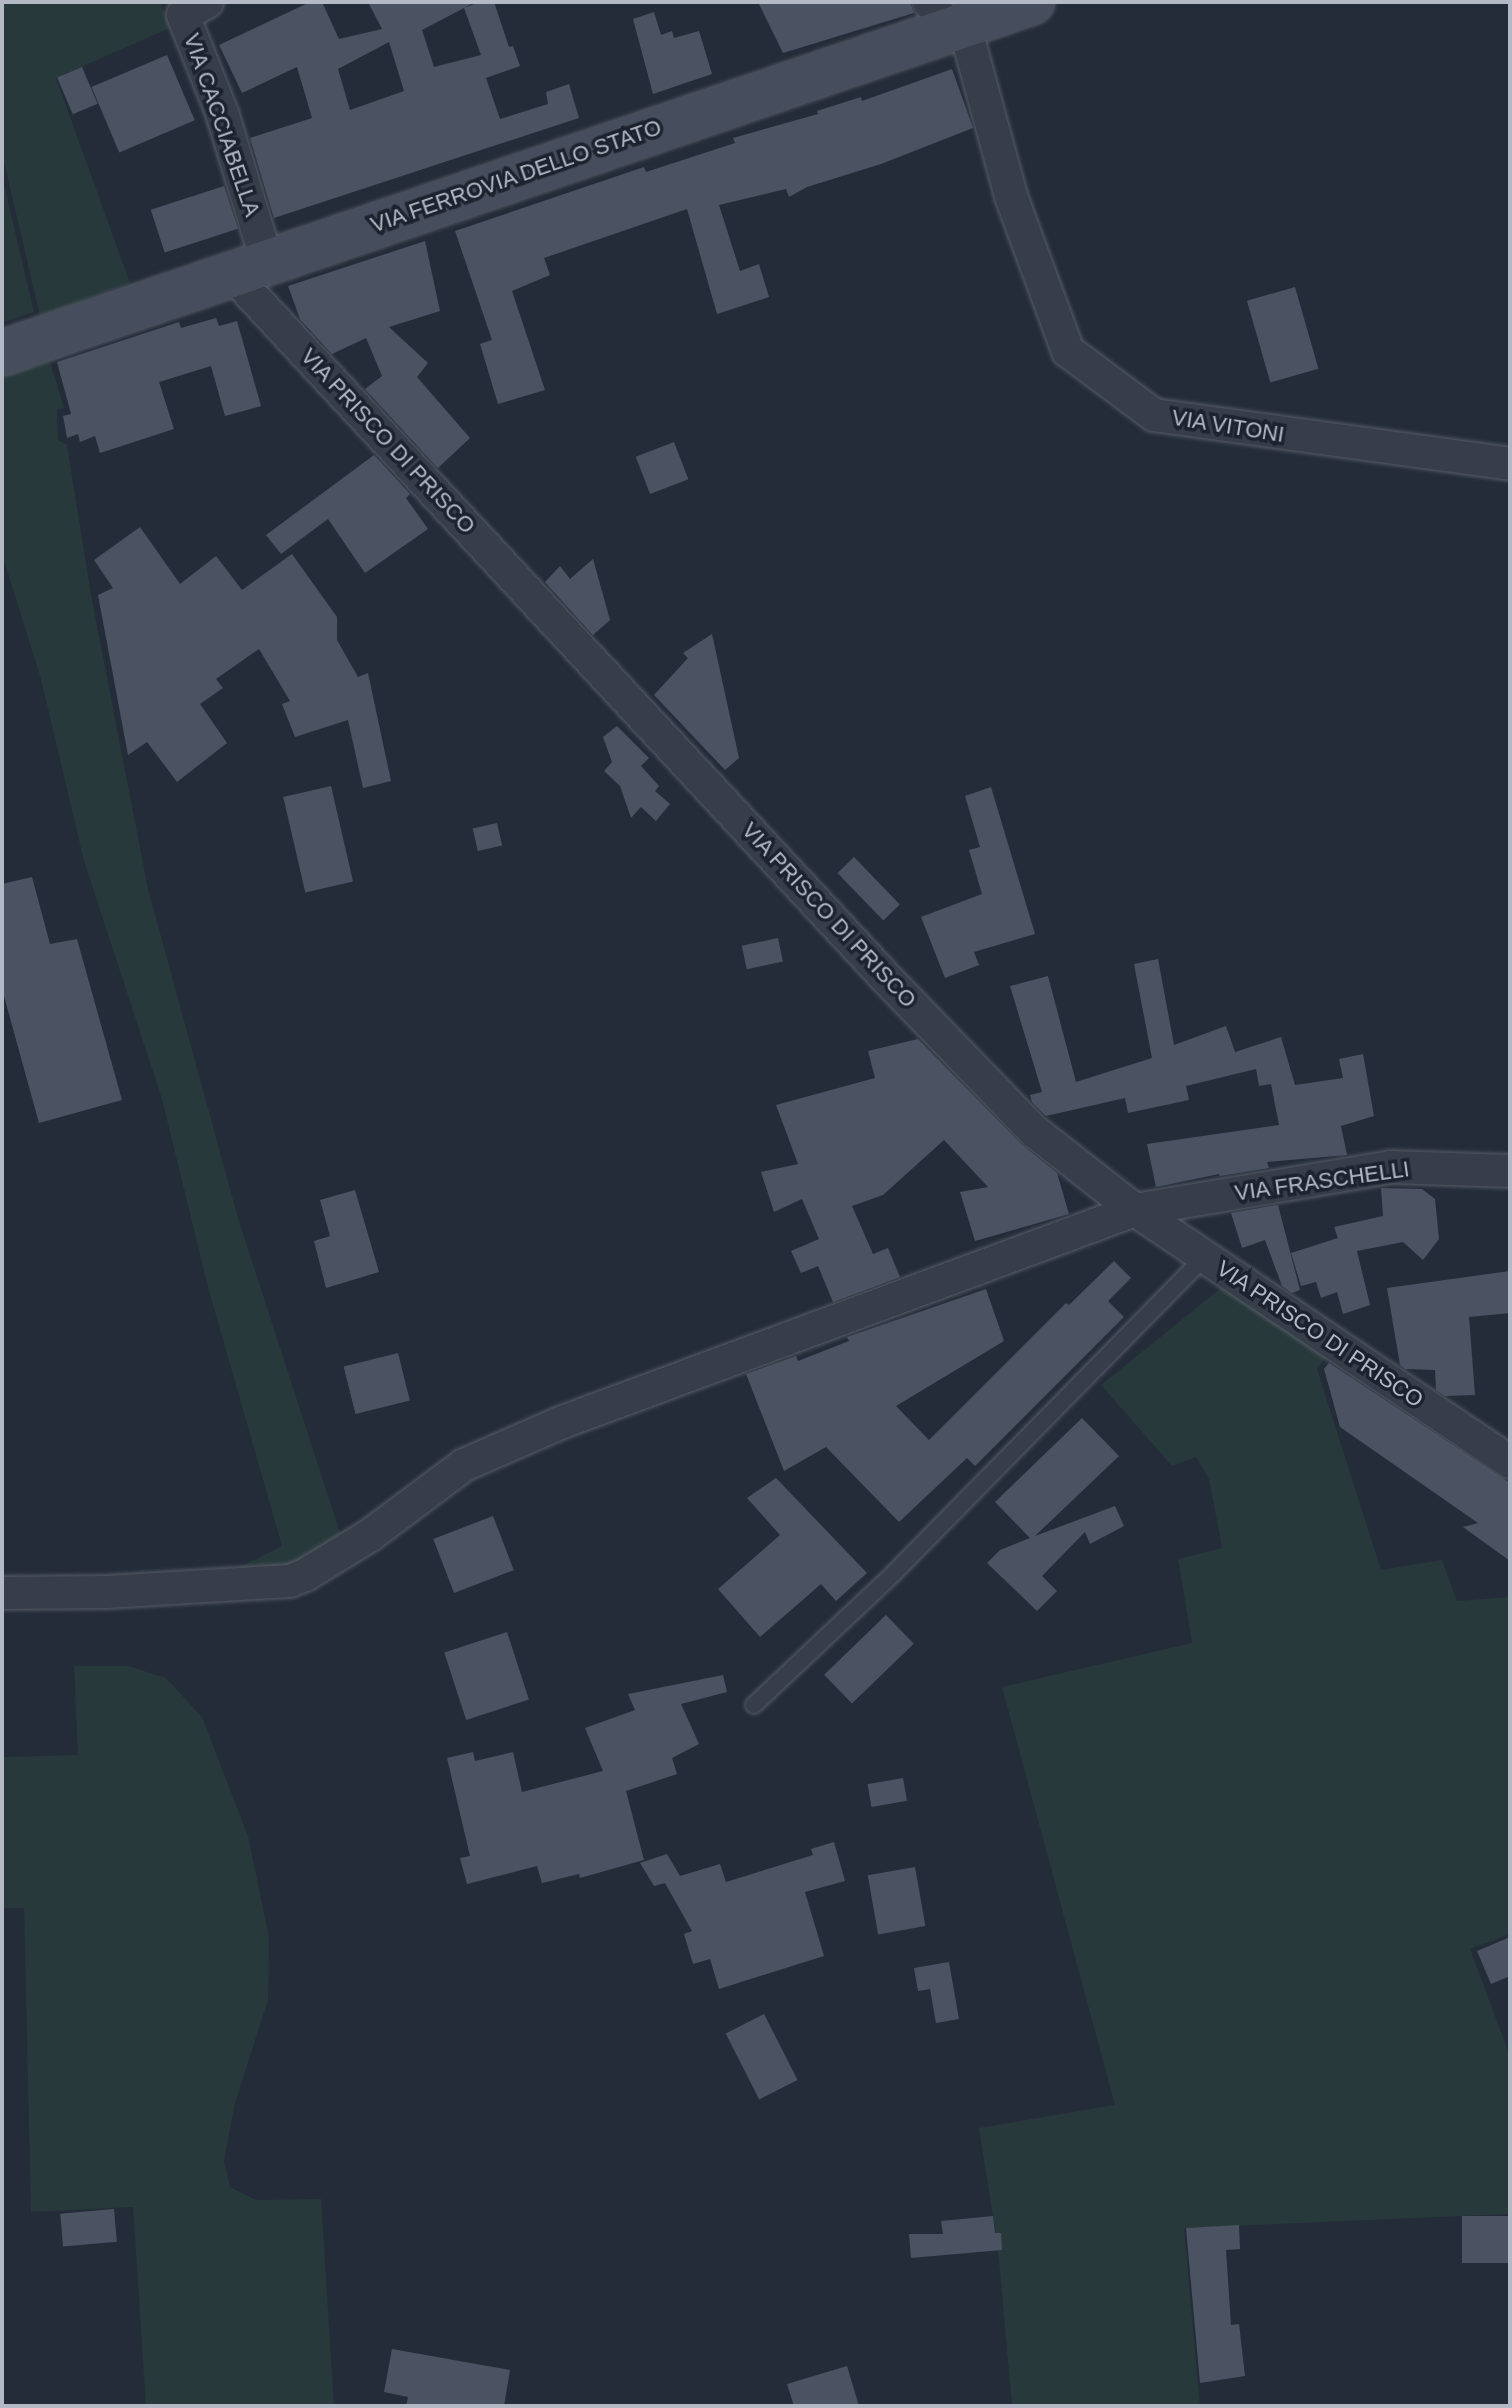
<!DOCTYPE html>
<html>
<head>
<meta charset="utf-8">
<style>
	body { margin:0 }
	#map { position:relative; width:1512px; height:2408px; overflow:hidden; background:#242c39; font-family:Arial,sans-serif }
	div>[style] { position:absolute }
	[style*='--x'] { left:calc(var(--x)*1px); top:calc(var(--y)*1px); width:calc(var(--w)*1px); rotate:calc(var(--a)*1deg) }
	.green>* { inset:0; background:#27393b }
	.building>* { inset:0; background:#4b5363; transform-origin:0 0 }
	.roads { filter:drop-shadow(0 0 2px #565c67) drop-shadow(0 0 2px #565c67) }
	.lane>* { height:16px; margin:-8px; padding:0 8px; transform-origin:8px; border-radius:8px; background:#383e49 }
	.street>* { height:32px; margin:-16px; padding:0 16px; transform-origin:16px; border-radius:16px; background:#383e49 }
	.secondary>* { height:44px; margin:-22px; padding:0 22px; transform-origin:22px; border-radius:22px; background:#464d5c }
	span { translate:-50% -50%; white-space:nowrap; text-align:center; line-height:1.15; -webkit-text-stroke:7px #1d232e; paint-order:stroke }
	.street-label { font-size:22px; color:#b3b9c5 }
	.frame { position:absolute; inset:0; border:4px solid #b3b9c5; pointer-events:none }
</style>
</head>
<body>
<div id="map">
	<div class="green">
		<i style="clip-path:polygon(2px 2px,160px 2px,172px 27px,56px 78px,130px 283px,40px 316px,2px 153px)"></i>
		<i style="clip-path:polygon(2px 176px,34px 312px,2px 323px)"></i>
		<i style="clip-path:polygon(50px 362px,64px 408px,57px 409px,58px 440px,67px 445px,91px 595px,148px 889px,238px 1218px,342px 1539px,289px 1565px,242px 1566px,282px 1546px,208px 1287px,162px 1099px,84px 861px,41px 679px,2px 554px,2px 376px)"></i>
		<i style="clip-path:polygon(1226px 1284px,1328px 1355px,1317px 1369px,1381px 1570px,1442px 1560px,1457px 1601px,1510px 1597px,1510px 1934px,1470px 1949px,1510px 2056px,1510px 2214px,1184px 2228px,1200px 2406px,1012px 2406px,998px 2249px,979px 2128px,1115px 2105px,1002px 1687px,1192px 1643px,1178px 1559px,1222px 1548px,1209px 1479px,1196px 1457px,1172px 1466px,1101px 1385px)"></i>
		<i style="clip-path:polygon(74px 1666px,128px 1666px,166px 1678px,202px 1717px,248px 1836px,269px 1937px,268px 2000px,235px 2103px,224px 2161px,230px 2187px,256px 2200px,321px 2199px,334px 2406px,146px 2406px,133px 2207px,31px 2212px,24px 1908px,2px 1908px,2px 1757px,78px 1755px)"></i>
	</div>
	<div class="building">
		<i style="clip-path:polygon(evenodd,310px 2px,322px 2px,339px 39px,382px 29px,368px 2px,475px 2px,464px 8px,479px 2px,494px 2px,509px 47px,513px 46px,520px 66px,486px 78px,500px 119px,548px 104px,546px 92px,569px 84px,579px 118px,274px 218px,250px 138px,312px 118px,297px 67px,242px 93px,219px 45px,310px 2px,464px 8px,481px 55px,434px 67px,422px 30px,464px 8px,310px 2px,389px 42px,404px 91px,350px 110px,338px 69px,389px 42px)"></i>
		<i style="clip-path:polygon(758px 2px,910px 2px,914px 13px,783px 53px)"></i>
		<i style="clip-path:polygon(654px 12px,661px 35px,672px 31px,674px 38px,699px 31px,712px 74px,653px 94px,633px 19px)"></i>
		<i style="left:167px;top:55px;width:71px;height:82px;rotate:67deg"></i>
		<i style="left:82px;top:67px;width:40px;height:27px;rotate:67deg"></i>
		<i style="clip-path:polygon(952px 69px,973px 128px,881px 164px,807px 187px,789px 197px,786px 189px,719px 205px,740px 271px,759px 264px,769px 297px,717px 314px,687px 209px,544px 258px,550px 275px,512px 291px,545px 390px,498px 404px,480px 344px,492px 340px,455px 231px,644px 167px,646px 172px,735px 143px,733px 138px,818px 114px,817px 111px,861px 97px,862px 101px)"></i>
		<i style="left:224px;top:186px;width:45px;height:77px;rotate:72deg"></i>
		<i style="clip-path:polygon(425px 241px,440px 311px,389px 327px,428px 363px,417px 377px,470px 438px,438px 468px,365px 389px,382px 376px,366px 338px,332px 354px,300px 319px,288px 286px)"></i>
		<i style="left:1295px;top:287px;width:85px;height:50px;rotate:74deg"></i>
		<i style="clip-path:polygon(216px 318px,219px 326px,237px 321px,261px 406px,225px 416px,211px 366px,159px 382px,174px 429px,100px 453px,95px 436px,80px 442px,78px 434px,67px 438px,63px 416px,71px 414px,57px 362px,179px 322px,181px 328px)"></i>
		<i style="left:674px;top:442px;width:40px;height:41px;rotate:69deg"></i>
		<i style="clip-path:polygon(374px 455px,410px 494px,406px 498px,428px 529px,365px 573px,328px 519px,281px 554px,266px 535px)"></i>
		<i style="clip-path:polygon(140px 527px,180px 584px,216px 556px,242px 590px,292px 554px,337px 617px,337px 640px,358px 677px,368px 673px,391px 781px,363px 788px,348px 720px,295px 737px,282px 704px,290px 701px,259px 649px,216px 679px,223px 688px,200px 704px,227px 743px,177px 782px,147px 742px,128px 755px,98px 595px,113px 588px,94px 560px)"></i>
		<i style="clip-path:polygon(593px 559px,610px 620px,593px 635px,545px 582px,560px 566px,570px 579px)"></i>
		<i style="clip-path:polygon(712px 634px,739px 758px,725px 770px,654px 695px,688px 658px,683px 653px)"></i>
		<i style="clip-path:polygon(617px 726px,649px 758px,641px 766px,659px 786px,655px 791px,670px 804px,656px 821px,641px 807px,631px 818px,620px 786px,604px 771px,612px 762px,603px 737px)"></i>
		<i style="left:331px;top:786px;width:98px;height:49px;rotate:77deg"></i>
		<i style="clip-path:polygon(991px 787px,1035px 934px,974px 952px,979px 965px,945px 978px,921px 917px,982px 894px,969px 850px,980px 847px,965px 796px)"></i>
		<i style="left:497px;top:823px;width:23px;height:25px;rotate:77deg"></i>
		<i style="left:854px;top:857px;width:66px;height:23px;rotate:46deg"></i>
		<i style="clip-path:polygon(32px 877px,50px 944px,77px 939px,122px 1100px,39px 1123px,2px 989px,2px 884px)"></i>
		<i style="left:778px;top:938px;width:24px;height:37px;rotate:78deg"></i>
		<i style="clip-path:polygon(1158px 959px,1174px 1045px,1226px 1026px,1235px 1052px,1281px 1037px,1295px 1085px,1343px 1078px,1339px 1059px,1363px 1054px,1374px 1116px,1341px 1126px,1347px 1155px,1267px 1162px,1269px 1168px,1220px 1176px,1219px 1174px,1156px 1187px,1147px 1144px,1279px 1125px,1271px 1084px,1259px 1086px,1256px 1069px,1186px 1086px,1189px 1100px,1128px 1113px,1125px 1098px,1046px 1116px,1032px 1102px,1030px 1095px,1042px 1092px,1010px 986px,1048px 976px,1076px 1082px,1152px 1058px,1134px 964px)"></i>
		<i style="clip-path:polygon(918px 1039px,1022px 1145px,1057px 1173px,1069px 1214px,975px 1241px,960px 1192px,988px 1187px,944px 1140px,883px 1195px,852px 1206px,873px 1254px,888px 1248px,900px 1277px,833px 1302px,818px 1266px,801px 1273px,791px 1251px,819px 1239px,802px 1199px,774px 1212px,761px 1172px,798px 1164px,776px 1105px,875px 1078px,868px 1051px)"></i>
		<i style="clip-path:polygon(1381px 1188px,1422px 1189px,1435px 1199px,1439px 1239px,1423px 1260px,1403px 1242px,1357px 1251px,1370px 1305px,1343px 1314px,1337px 1292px,1321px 1298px,1316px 1282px,1301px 1286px,1291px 1253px,1338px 1238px,1334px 1227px,1383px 1216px)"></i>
		<i style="clip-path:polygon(355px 1190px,379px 1272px,326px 1288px,314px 1241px,330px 1236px,320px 1200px)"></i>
		<i style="clip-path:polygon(1278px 1205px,1300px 1290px,1292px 1293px,1282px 1286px,1265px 1240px,1242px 1248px,1231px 1213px)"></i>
		<i style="clip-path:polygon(1114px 1261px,1131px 1278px,1108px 1301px,1124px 1317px,975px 1466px,967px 1458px,899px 1522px,826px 1447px,784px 1471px,746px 1374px,796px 1356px,798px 1361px,849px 1341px,847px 1337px,986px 1289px,1004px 1341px,896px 1406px,929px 1440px,1066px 1303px,1069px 1305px)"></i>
		<i style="clip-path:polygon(1510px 1271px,1510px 1313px,1469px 1317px,1475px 1395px,1445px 1396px,1436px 1390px,1435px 1370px,1405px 1369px,1400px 1365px,1387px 1288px)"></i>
		<i style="left:398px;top:1353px;width:49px;height:56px;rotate:76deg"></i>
		<i style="clip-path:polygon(1329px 1363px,1510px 1483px,1510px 1561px,1463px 1527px,1478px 1523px,1340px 1427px,1324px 1369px)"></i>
		<i style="clip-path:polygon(1082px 1418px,1119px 1456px,1035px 1536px,1115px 1506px,1124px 1526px,1090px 1544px,1085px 1532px,1042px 1576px,1057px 1591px,1037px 1611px,987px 1563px,1000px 1550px,1030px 1538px,995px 1502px)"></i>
		<i style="clip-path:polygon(776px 1478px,867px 1573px,836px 1601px,821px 1584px,760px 1637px,718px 1589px,780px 1535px,747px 1498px)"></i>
		<i style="left:493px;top:1516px;width:58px;height:64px;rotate:69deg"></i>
		<i style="left:886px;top:1615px;width:40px;height:86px;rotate:46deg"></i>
		<i style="left:507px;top:1632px;width:71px;height:66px;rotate:72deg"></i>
		<i style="clip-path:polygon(723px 1675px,727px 1692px,681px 1704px,699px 1744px,672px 1758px,677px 1774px,626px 1791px,644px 1860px,580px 1878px,579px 1874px,542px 1883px,537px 1866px,467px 1884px,460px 1858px,470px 1856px,447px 1758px,473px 1752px,475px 1761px,513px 1752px,522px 1792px,603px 1771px,585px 1728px,635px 1710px,628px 1694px)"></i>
		<i style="left:903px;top:1778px;width:23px;height:36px;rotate:80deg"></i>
		<i style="clip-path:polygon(834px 1842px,845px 1881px,805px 1892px,824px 1956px,719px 1989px,710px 1959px,693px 1964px,684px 1934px,692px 1931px,665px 1883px,654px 1886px,640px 1863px,667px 1854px,680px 1876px,720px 1864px,726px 1882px,813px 1855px,811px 1849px)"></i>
		<i style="left:915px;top:1867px;width:60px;height:48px;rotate:80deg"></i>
		<i style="clip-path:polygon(1510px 1937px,1510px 1976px,1491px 1984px,1477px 1951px)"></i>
		<i style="clip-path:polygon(949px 1962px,959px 2019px,936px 2023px,930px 1989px,918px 1991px,914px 1968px)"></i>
		<i style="left:764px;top:2014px;width:74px;height:43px;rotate:63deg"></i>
		<i style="left:114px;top:2209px;width:33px;height:54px;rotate:85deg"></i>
		<i style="clip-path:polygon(993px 2216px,995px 2233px,1001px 2233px,1002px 2250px,911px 2258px,909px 2234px,943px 2234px,941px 2221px)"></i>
		<i style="left:1510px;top:2216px;width:47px;height:48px;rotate:90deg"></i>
		<i style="clip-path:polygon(1239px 2225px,1240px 2249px,1226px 2250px,1231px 2325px,1239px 2324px,1245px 2376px,1200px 2383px,1186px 2228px)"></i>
		<i style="clip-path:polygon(392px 2349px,510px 2370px,504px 2406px,406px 2406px,408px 2397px,384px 2392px)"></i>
		<i style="clip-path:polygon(847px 2366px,859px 2406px,794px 2406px,787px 2384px)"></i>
	</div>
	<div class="roads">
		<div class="lane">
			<i style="--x:754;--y:1705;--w:194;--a:-43.3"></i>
			<i style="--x:895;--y:1572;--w:443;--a:-45.5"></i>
		</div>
		<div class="street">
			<i style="--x:207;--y:2;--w:27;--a:152"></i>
			<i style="--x:183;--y:15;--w:105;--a:68.3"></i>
			<i style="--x:222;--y:113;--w:155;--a:73.1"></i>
			<i style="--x:929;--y:2;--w:35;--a:51"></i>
			<i style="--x:964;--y:24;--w:181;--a:74.7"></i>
			<i style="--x:1012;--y:199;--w:162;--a:69.8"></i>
			<i style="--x:1068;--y:351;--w:107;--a:36.7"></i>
			<i style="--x:1154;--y:415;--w:359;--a:7.8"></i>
			<i style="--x:231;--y:273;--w:965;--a:47.1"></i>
			<i style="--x:888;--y:980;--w:211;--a:46"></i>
			<i style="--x:1035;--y:1132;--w:127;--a:38"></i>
			<i style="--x:1135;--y:1210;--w:452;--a:33.9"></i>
			<i style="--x:2;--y:1593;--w:104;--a:-0.6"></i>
			<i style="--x:106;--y:1592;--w:184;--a:-3.4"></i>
			<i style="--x:290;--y:1581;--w:16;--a:-22"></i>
			<i style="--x:305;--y:1575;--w:75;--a:-31.4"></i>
			<i style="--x:369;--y:1536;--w:119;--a:-36.8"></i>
			<i style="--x:464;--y:1465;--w:105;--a:-23.6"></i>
			<i style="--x:560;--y:1423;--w:613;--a:-20.33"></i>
			<i style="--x:1135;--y:1210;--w:260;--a:-9.5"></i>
			<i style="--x:1391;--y:1167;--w:119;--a:1.9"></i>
		</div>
		<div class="secondary">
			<i style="--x:2;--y:353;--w:1088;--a:-18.82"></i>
		</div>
	</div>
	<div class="street-label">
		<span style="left:222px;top:125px;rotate:71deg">VIA CACCIABELLA</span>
		<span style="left:516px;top:176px;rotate:-19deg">VIA FERROVIA DELLO STATO</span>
		<span style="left:1228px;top:426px;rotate:9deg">VIA VITONI</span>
		<span style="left:388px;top:441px;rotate:47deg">VIA PRISCO DI PRISCO</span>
		<span style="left:829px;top:915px;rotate:47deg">VIA PRISCO DI PRISCO</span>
		<span style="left:1322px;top:1181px;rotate:-8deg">VIA FRASCHELLI</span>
		<span style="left:1320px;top:1334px;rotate:34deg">VIA PRISCO DI PRISCO</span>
	</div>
	<div class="frame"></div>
</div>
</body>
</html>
